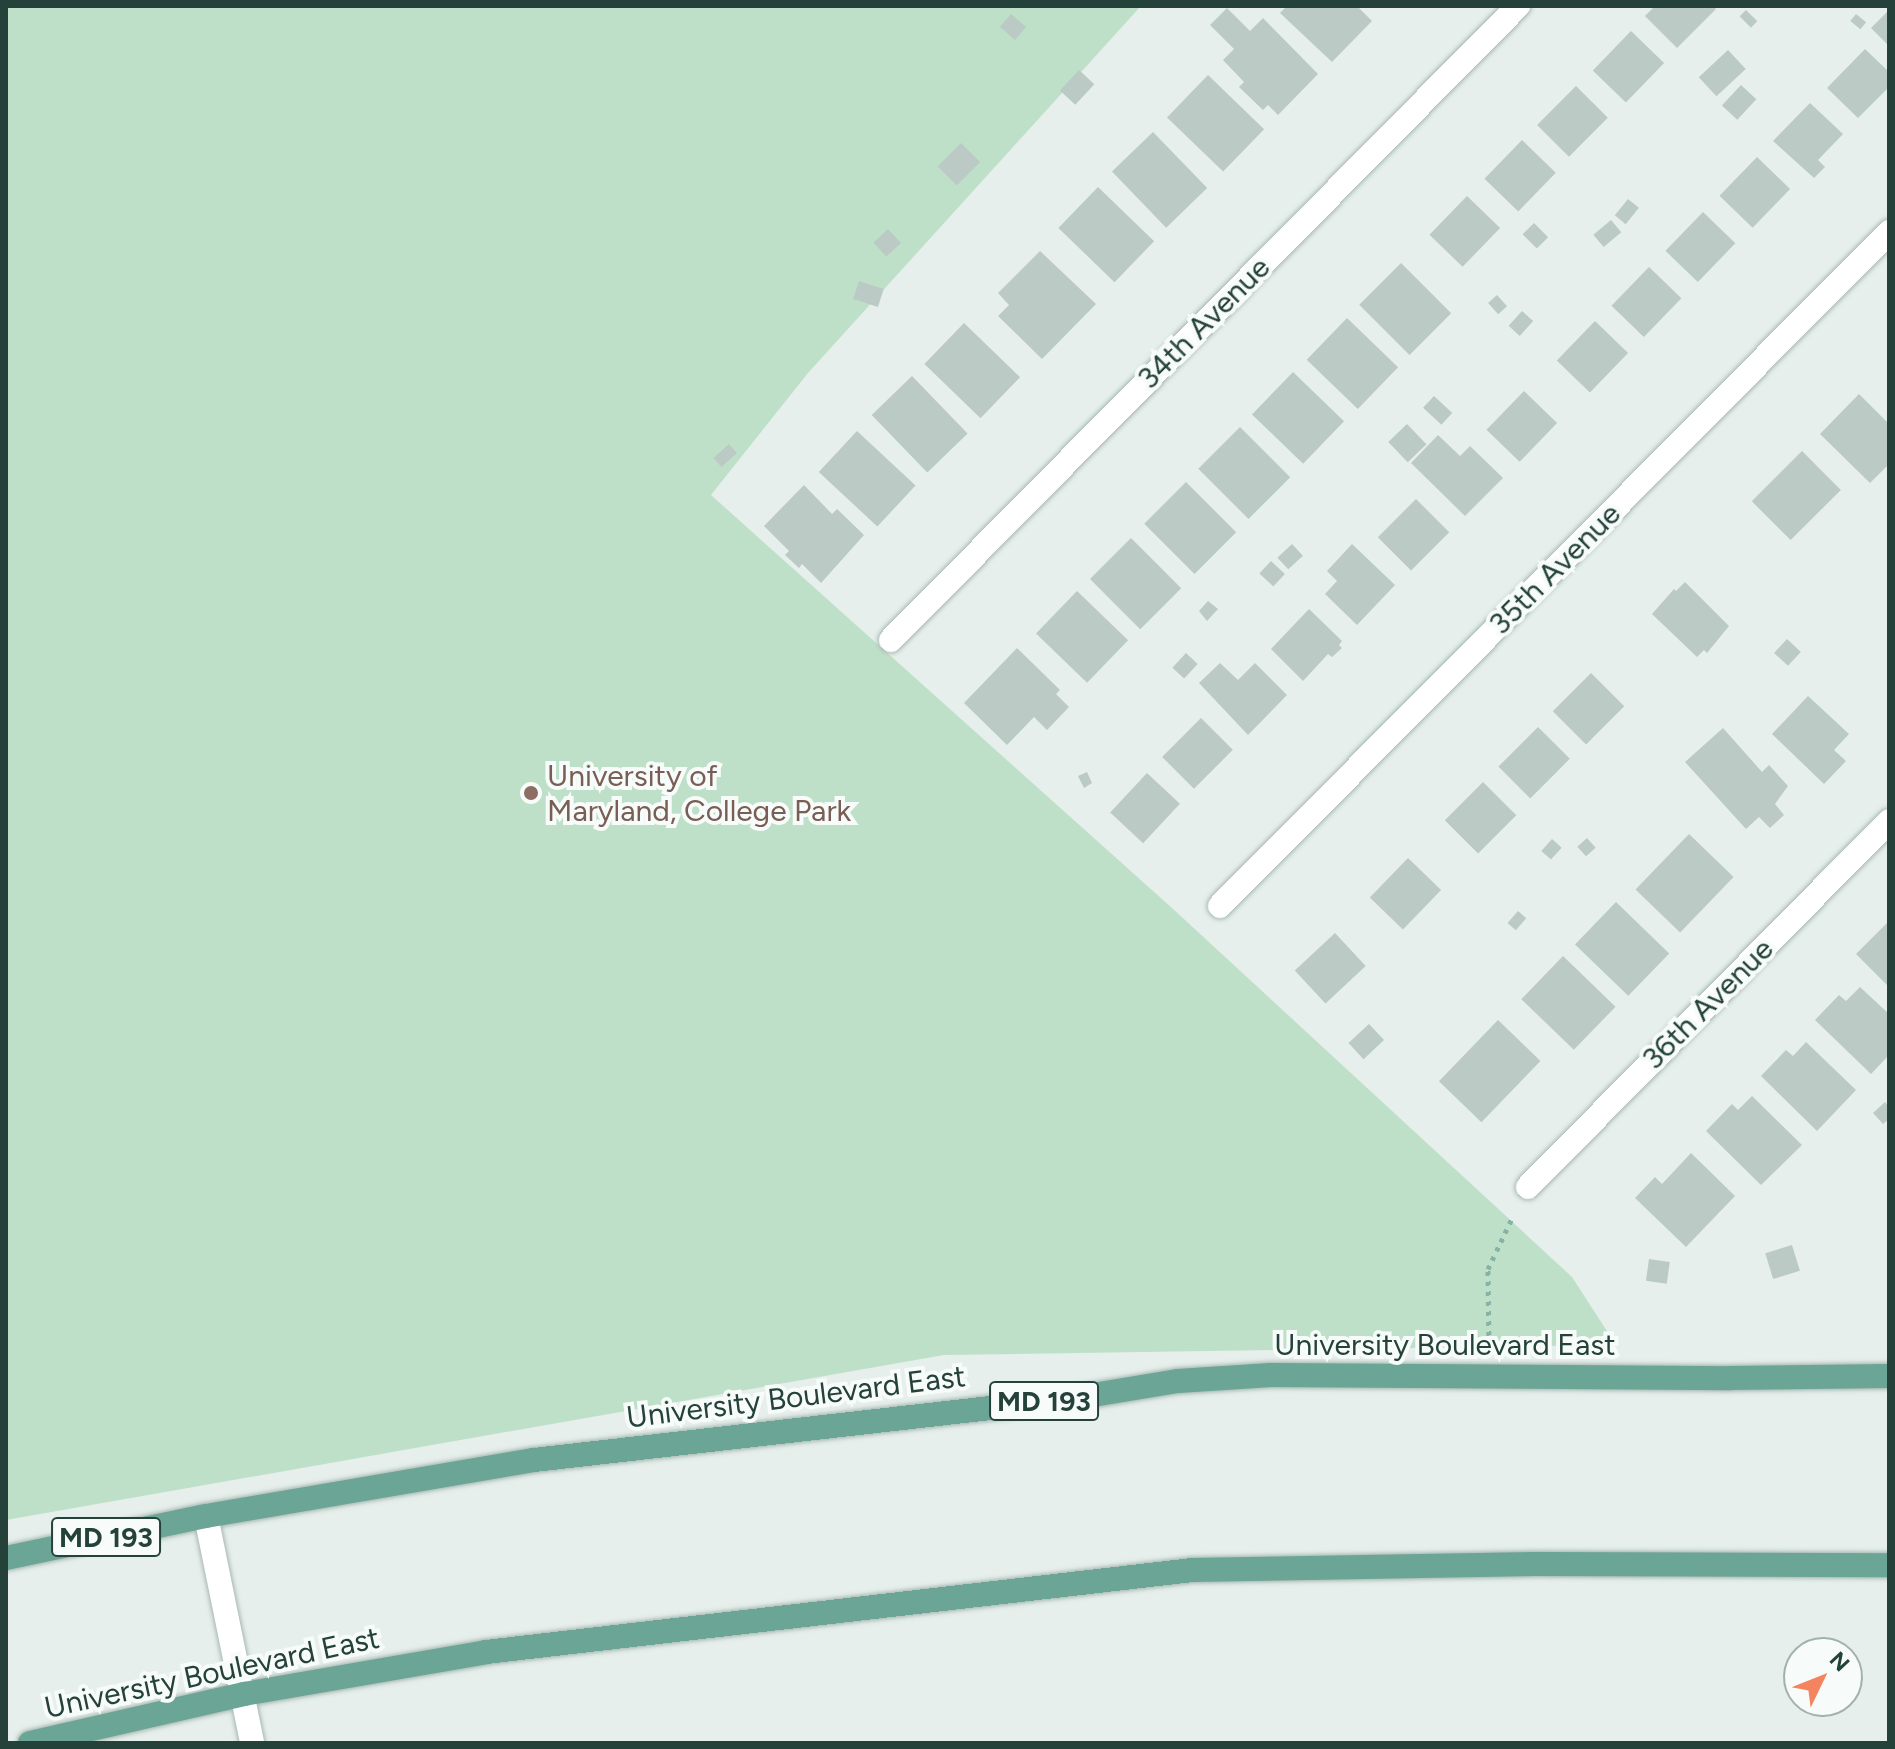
<!DOCTYPE html>
<html>
<head>
<meta charset="utf-8">
<style>
	body { margin:0 }
	#map { position:relative; width:1895px; height:1749px; overflow:hidden; background:#e6efeb; font-family:Figtree,sans-serif }
	div>[style] { position:absolute }
	[style*='--x'] { left:calc(var(--x)*1px); top:calc(var(--y)*1px); width:calc(var(--w)*1px); rotate:calc(var(--a)*1deg) }
	.green>* { inset:0; background:#bfe0c8 }
	.building>* { inset:0; background:#bbcac4; transform-origin:0 0 }
	.path>* { height:5px; margin-top:-2.5px; transform-origin:0; background:repeating-linear-gradient(90deg,#86b3a5 0 4px,transparent 0 10px) }
	.roads { filter:drop-shadow(0 0 2px #a8b8b2) drop-shadow(0 0 2px #a8b8b2) }
	.minor>* { height:24px; margin:-12px; padding:0 12px; transform-origin:12px; border-radius:12px; background:#fff }
	.primary>* { height:24px; margin:-12px; padding:0 12px; transform-origin:12px; border-radius:12px; background:#6aa596 }
	.dots>* { width:22px; height:22px; translate:-50% -50%; box-sizing:border-box; border:4px solid #f7fbf9; border-radius:50% }
	span { translate:-50% -50%; white-space:nowrap; text-align:center; line-height:1.15; -webkit-text-stroke:8px #f7fbf9; paint-order:stroke }
	.shield-label span { padding:2px 6px; background:#f7fbf9; border:2px solid; border-radius:6px; -webkit-text-stroke-width:0 }
	.shield-label { font-size:28px; color:#24423a; font-weight:700 }
	.street-label { font-size:30px; color:#24423a }
	.education-label { font-size:30px; color:#785e54 }
	.left { translate:0 -50%; text-align:left }
	.frame { position:absolute; inset:0; border:8px solid #24423a; pointer-events:none }
	.north { position:absolute; left:1783px; top:1637px; width:80px; height:80px; box-sizing:border-box; background:#f7fbf9; border:2px solid #a3b1ad; border-radius:50%; rotate:47deg; font-size:22px; font-weight:700; line-height:32px; text-align:center; color:#24423a }
	.north::after { content:''; display:block; margin:auto; width:28px; height:36px; background:#f4845f; clip-path:polygon(50% 0,100% 100%,50% 72%,0 100%) }
</style>
</head>
<body>
<div id="map">
	<div class="green">
		<i style="clip-path:polygon(6px 6px,1141px 6px,808px 373px,711px 495px,1172px 908px,1572px 1277px,1616px 1345px,944px 1355px,6px 1520px)"></i>
	</div>
	<div class="building">
		<i style="clip-path:polygon(1287px 6px,1357px 6px,1372px 21px,1332px 62px,1280px 13px)"></i>
		<i style="clip-path:polygon(1655px 6px,1712px 6px,1716px 9px,1677px 48px,1645px 16px)"></i>
		<i style="clip-path:polygon(1227px 8px,1250px 31px,1263px 18px,1318px 74px,1278px 115px,1268px 105px,1263px 110px,1239px 87px,1244px 82px,1223px 60px,1234px 49px,1210px 25px)"></i>
		<i style="left:1746px;top:10px;width:16px;height:9px;rotate:45deg"></i>
		<i style="clip-path:polygon(1889px 10px,1889px 46px,1871px 28px)"></i>
		<i style="left:1011px;top:14px;width:20px;height:17px;rotate:41deg"></i>
		<i style="left:1856px;top:14px;width:13px;height:9px;rotate:39deg"></i>
		<i style="left:1631px;top:31px;width:46px;height:55px;rotate:44deg"></i>
		<i style="clip-path:polygon(1865px 49px,1889px 72px,1889px 87px,1858px 118px,1827px 88px)"></i>
		<i style="left:1728px;top:50px;width:26px;height:40px;rotate:47deg"></i>
		<i style="left:1079px;top:70px;width:21px;height:28px;rotate:43deg"></i>
		<i style="left:1208px;top:75px;width:78px;height:59px;rotate:44deg"></i>
		<i style="left:1741px;top:85px;width:21px;height:28px;rotate:43deg"></i>
		<i style="left:1576px;top:86px;width:45px;height:55px;rotate:45deg"></i>
		<i style="clip-path:polygon(1810px 103px,1843px 134px,1818px 160px,1825px 167px,1814px 178px,1773px 141px)"></i>
		<i style="left:1153px;top:132px;width:78px;height:57px;rotate:46deg"></i>
		<i style="left:1522px;top:140px;width:47px;height:54px;rotate:44deg"></i>
		<i style="left:961px;top:143px;width:27px;height:33px;rotate:45deg"></i>
		<i style="left:1757px;top:157px;width:46px;height:54px;rotate:44deg"></i>
		<i style="left:1098px;top:187px;width:78px;height:57px;rotate:44deg"></i>
		<i style="left:1467px;top:196px;width:46px;height:54px;rotate:44deg"></i>
		<i style="left:1628px;top:199px;width:14px;height:21px;rotate:39deg"></i>
		<i style="left:1703px;top:212px;width:45px;height:54px;rotate:44deg"></i>
		<i style="left:1611px;top:220px;width:16px;height:23px;rotate:50deg"></i>
		<i style="left:1534px;top:223px;width:20px;height:16px;rotate:45deg"></i>
		<i style="left:888px;top:229px;width:19px;height:20px;rotate:47deg"></i>
		<i style="clip-path:polygon(1040px 251px,1096px 304px,1042px 359px,998px 316px,1009px 305px,998px 293px)"></i>
		<i style="left:1401px;top:263px;width:71px;height:59px;rotate:45deg"></i>
		<i style="left:1649px;top:267px;width:45px;height:54px;rotate:44deg"></i>
		<i style="left:859px;top:281px;width:26px;height:19px;rotate:18deg"></i>
		<i style="left:1497px;top:295px;width:15px;height:12px;rotate:48deg"></i>
		<i style="left:1522px;top:311px;width:15px;height:20px;rotate:42deg"></i>
		<i style="left:1347px;top:318px;width:71px;height:58px;rotate:44deg"></i>
		<i style="left:1595px;top:321px;width:46px;height:55px;rotate:44deg"></i>
		<i style="left:964px;top:323px;width:78px;height:57px;rotate:44deg"></i>
		<i style="left:1293px;top:372px;width:71px;height:59px;rotate:44deg"></i>
		<i style="left:912px;top:376px;width:80px;height:56px;rotate:46deg"></i>
		<i style="left:1524px;top:391px;width:46px;height:54px;rotate:44deg"></i>
		<i style="clip-path:polygon(1859px 394px,1889px 424px,1889px 464px,1870px 483px,1820px 434px)"></i>
		<i style="left:1434px;top:396px;width:25px;height:16px;rotate:43deg"></i>
		<i style="left:1407px;top:424px;width:28px;height:26px;rotate:46deg"></i>
		<i style="left:1240px;top:427px;width:71px;height:59px;rotate:45deg"></i>
		<i style="left:857px;top:431px;width:80px;height:56px;rotate:43deg"></i>
		<i style="clip-path:polygon(1438px 435px,1460px 456px,1470px 446px,1503px 478px,1465px 516px,1411px 463px)"></i>
		<i style="left:729px;top:444px;width:12px;height:21px;rotate:48deg"></i>
		<i style="left:1802px;top:451px;width:55px;height:71px;rotate:45deg"></i>
		<i style="left:1186px;top:482px;width:71px;height:59px;rotate:45deg"></i>
		<i style="clip-path:polygon(804px 485px,832px 514px,837px 509px,864px 535px,821px 583px,802px 564px,799px 568px,785px 555px,789px 551px,764px 526px)"></i>
		<i style="left:1416px;top:499px;width:47px;height:54px;rotate:45deg"></i>
		<i style="left:1131px;top:538px;width:71px;height:58px;rotate:45deg"></i>
		<i style="left:1292px;top:544px;width:16px;height:20px;rotate:47deg"></i>
		<i style="clip-path:polygon(1352px 544px,1395px 585px,1357px 625px,1325px 594px,1337px 581px,1327px 571px)"></i>
		<i style="left:1271px;top:561px;width:19px;height:17px;rotate:43deg"></i>
		<i style="clip-path:polygon(1685px 582px,1729px 626px,1707px 653px,1704px 650px,1697px 657px,1652px 614px,1674px 589px,1676px 591px)"></i>
		<i style="left:1077px;top:591px;width:71px;height:59px;rotate:44deg"></i>
		<i style="clip-path:polygon(1208px 601px,1218px 609px,1207px 621px,1199px 611px)"></i>
		<i style="clip-path:polygon(1309px 609px,1342px 641px,1339px 645px,1342px 648px,1332px 657px,1328px 654px,1303px 681px,1271px 649px)"></i>
		<i style="left:1787px;top:639px;width:19px;height:19px;rotate:43deg"></i>
		<i style="clip-path:polygon(1017px 648px,1060px 690px,1056px 694px,1069px 707px,1047px 730px,1034px 717px,1007px 745px,964px 703px)"></i>
		<i style="left:1186px;top:653px;width:16px;height:20px;rotate:43deg"></i>
		<i style="clip-path:polygon(1220px 663px,1238px 680px,1255px 663px,1287px 695px,1248px 735px,1199px 683px)"></i>
		<i style="left:1591px;top:673px;width:47px;height:54px;rotate:45deg"></i>
		<i style="clip-path:polygon(1808px 696px,1849px 734px,1834px 750px,1846px 761px,1824px 784px,1772px 734px)"></i>
		<i style="left:1201px;top:718px;width:45px;height:55px;rotate:45deg"></i>
		<i style="left:1538px;top:727px;width:45px;height:56px;rotate:45deg"></i>
		<i style="clip-path:polygon(1723px 728px,1762px 772px,1769px 765px,1788px 786px,1775px 804px,1784px 815px,1770px 828px,1759px 817px,1746px 829px,1685px 762px)"></i>
		<i style="clip-path:polygon(1087px 772px,1092px 783px,1084px 788px,1078px 776px)"></i>
		<i style="left:1147px;top:773px;width:45px;height:54px;rotate:43deg"></i>
		<i style="left:1483px;top:782px;width:47px;height:54px;rotate:45deg"></i>
		<i style="left:1689px;top:834px;width:62px;height:77px;rotate:44deg"></i>
		<i style="left:1587px;top:838px;width:13px;height:13px;rotate:48deg"></i>
		<i style="left:1552px;top:839px;width:13px;height:16px;rotate:42deg"></i>
		<i style="left:1408px;top:858px;width:46px;height:55px;rotate:44deg"></i>
		<i style="left:1616px;top:902px;width:74px;height:59px;rotate:44deg"></i>
		<i style="left:1518px;top:911px;width:11px;height:16px;rotate:41deg"></i>
		<i style="clip-path:polygon(1889px 921px,1889px 987px,1856px 954px)"></i>
		<i style="left:1335px;top:933px;width:45px;height:55px;rotate:47deg"></i>
		<i style="left:1563px;top:956px;width:73px;height:60px;rotate:44deg"></i>
		<i style="clip-path:polygon(1860px 987px,1889px 1014px,1889px 1055px,1871px 1074px,1815px 1020px,1839px 995px,1846px 1001px)"></i>
		<i style="left:1498px;top:1020px;width:59px;height:85px;rotate:44deg"></i>
		<i style="left:1369px;top:1024px;width:22px;height:28px;rotate:47deg"></i>
		<i style="clip-path:polygon(1806px 1042px,1856px 1090px,1817px 1131px,1761px 1076px,1786px 1050px,1793px 1056px)"></i>
		<i style="clip-path:polygon(1752px 1096px,1802px 1145px,1761px 1185px,1706px 1131px,1732px 1104px,1738px 1110px)"></i>
		<i style="clip-path:polygon(1885px 1102px,1889px 1107px,1889px 1119px,1883px 1124px,1873px 1113px)"></i>
		<i style="clip-path:polygon(1691px 1153px,1735px 1196px,1686px 1247px,1635px 1198px,1655px 1177px,1662px 1184px)"></i>
		<i style="left:1792px;top:1245px;width:27px;height:28px;rotate:73deg"></i>
		<i style="left:1649px;top:1259px;width:21px;height:22px;rotate:8deg"></i>
	</div>
	<div class="path">
		<i style="--x:1489;--y:1345;--w:76;--a:-90.8"></i>
		<i style="--x:1488;--y:1269;--w:59;--a:-64.7"></i>
	</div>
	<div class="roads">
		<div class="minor">
			<i style="--x:891;--y:640;--w:892;--a:-45.32"></i>
			<i style="--x:1220;--y:906;--w:950;--a:-45.21"></i>
			<i style="--x:1528;--y:1187;--w:514;--a:-45.39"></i>
			<i style="--x:206;--y:1516;--w:232;--a:78.5"></i>
		</div>
		<div class="primary">
			<i style="--x:6;--y:1558;--w:204;--a:-11.9"></i>
			<i style="--x:206;--y:1516;--w:333;--a:-9.7"></i>
			<i style="--x:534;--y:1460;--w:538;--a:-6.5"></i>
			<i style="--x:1069;--y:1399;--w:110;--a:-9.4"></i>
			<i style="--x:1178;--y:1381;--w:93;--a:-3.7"></i>
			<i style="--x:1271;--y:1375;--w:460;--a:0.4"></i>
			<i style="--x:1731;--y:1378;--w:158;--a:-0.7"></i>
			<i style="--x:30;--y:1743;--w:220;--a:-12.9"></i>
			<i style="--x:244;--y:1694;--w:246;--a:-9.8"></i>
			<i style="--x:486;--y:1652;--w:712;--a:-6.62"></i>
			<i style="--x:1193;--y:1570;--w:342;--a:-1"></i>
			<i style="--x:1535;--y:1564;--w:354;--a:0.2"></i>
		</div>
	</div>
	<div class="dots">
		<i style="left:531px;top:793px;background:#8d6e63"></i>
	</div>
	<div class="shield-label">
		<span style="left:1044px;top:1401px">MD 193</span>
		<span style="left:106px;top:1537px">MD 193</span>
	</div>
	<div class="street-label">
		<span style="left:1204px;top:323px;rotate:-45deg">34th Avenue</span>
		<span style="left:1555px;top:569px;rotate:-45deg">35th Avenue</span>
		<span style="left:1708px;top:1004px;rotate:-45deg">36th Avenue</span>
		<span style="left:1445px;top:1345px">University Boulevard East</span>
		<span style="left:796px;top:1397px;rotate:-7deg">University Boulevard East</span>
		<span style="left:212px;top:1673px;rotate:-12deg">University Boulevard East</span>
	</div>
	<div class="education-label">
		<span class="left" style="left:547px;top:793px">University of<br>Maryland, College Park</span>
	</div>
	<div class="frame"></div>
	<div class="north">N</div>
</div>
</body>
</html>
